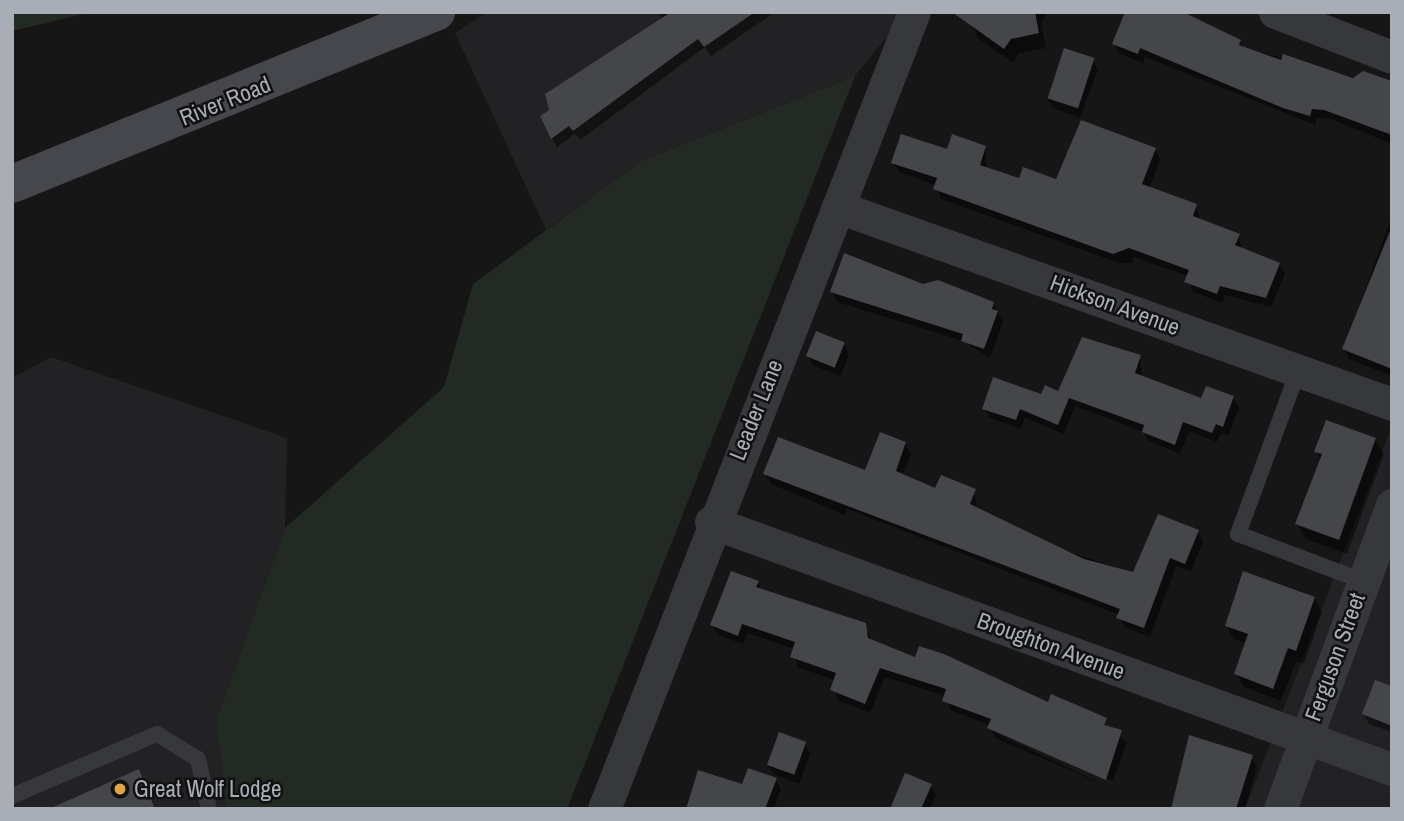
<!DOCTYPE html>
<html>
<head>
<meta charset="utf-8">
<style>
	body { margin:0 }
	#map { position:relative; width:1404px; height:821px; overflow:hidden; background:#161617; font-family:"Archivo Narrow",sans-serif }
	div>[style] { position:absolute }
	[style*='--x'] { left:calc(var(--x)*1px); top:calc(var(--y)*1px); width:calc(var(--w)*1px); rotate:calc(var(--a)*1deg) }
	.built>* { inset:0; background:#222224 }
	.green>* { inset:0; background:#222a23 }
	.shadow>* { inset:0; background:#0007 }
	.building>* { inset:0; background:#45464a; transform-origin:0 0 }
	.lane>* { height:16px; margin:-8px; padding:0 8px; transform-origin:8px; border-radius:8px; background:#37383c }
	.street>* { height:33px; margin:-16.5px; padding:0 16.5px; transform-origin:16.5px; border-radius:16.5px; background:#37383c }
	.secondary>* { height:38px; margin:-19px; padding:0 19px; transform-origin:19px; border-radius:19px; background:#45474c }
	.dots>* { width:19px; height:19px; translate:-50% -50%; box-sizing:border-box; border:4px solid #111112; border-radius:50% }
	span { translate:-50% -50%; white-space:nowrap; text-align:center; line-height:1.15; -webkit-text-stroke:5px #111112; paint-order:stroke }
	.street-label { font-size:23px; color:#a9aeb6 }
	.poi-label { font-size:23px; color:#a9aeb6 }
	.left { translate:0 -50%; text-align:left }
	.frame { position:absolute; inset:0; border:14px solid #a9aeb6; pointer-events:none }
</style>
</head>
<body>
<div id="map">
	<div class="built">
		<i style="clip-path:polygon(487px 12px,907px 12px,855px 76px,641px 161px,546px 230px,455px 33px)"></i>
		<i style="clip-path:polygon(51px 357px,287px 438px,285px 528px,216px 721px,227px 809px,12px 809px,12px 378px)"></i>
		<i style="clip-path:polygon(1392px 426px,1392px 809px,1245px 809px)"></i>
	</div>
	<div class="green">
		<i style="clip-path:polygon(12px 12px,92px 12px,12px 31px)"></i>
		<i style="clip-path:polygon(855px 76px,567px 809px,227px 809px,216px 721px,285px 528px,444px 387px,473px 284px,641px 161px)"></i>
	</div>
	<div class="shadow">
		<i style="clip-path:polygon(658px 12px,775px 12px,711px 56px,705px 47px,580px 140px,575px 134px,557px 147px,552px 138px,663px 20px)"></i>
		<i style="clip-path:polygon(979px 12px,1048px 12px,1041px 23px,1046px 48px,1019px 53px,1013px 63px,979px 39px,971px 24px)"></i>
		<i style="clip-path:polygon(1240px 41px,1244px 48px,1392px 87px,1392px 144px,1331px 119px,1317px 118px,1315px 125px,1145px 57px,1143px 63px,1120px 54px,1114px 44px)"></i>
		<i style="clip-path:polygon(1092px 60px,1098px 70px,1080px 118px,1053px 108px,1047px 98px)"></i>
		<i style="clip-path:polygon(985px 148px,987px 169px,1020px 180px,1057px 181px,1155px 149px,1160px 159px,1149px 189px,1196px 205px,1200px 220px,1238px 235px,1242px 250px,1279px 264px,1285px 274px,1271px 307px,1225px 295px,1222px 303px,1192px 291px,1188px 276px,1134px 257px,1132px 263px,1119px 263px,941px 199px,936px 185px,899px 172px,893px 162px)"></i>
		<i style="clip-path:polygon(1392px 215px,1392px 376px,1349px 359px,1344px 349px)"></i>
		<i style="clip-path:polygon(832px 292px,993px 303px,1003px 322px,990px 358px,963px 341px,837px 302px)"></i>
		<i style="clip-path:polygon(844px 344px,849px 354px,841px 376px,814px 366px,808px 356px)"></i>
		<i style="clip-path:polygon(1140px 356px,1142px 378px,1202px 401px,1233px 398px,1239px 408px,1228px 436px,1221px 433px,1217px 442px,1189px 431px,1180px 454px,1149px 441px,1144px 432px,1075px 406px,1064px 434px,1025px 418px,1021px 429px,990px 418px,984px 409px,1059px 393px)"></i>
		<i style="clip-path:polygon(1375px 440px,1384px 454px,1347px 554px,1306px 539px,1297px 524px,1321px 460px,1316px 452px)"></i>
		<i style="clip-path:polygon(905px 444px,911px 454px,902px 476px,936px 491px,974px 491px,977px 509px,1028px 537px,1134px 574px,1198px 532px,1203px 541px,1191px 572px,1176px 566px,1150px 637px,1124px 627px,1119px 615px,847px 509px,845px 515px,771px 484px,765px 474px,866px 472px)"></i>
		<i style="clip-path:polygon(758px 583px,762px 591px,865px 625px,872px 642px,1049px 705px,1079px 707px,1127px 742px,1113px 781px,995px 733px,1111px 788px,995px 738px,990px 725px,950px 710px,946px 696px,885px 677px,870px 713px,837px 700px,835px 680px,797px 667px,794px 649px,748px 633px,743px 644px,718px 635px,712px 625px)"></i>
		<i style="clip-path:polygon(1314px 598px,1322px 612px,1304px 664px,1296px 661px,1281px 701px,1244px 687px,1236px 673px,1247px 644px,1234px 639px,1226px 626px)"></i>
		<i style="clip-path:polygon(1392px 688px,1392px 732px,1369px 724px,1364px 714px)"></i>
		<i style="clip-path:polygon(805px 744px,810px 754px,799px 784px,774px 774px,768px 765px)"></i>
		<i style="clip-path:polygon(1251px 757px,1257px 767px,1245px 809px,1173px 809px)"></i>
		<i style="clip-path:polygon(138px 771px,156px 809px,54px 809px)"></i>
		<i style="clip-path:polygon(775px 779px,781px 789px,774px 809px,688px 809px)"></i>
		<i style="clip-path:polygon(930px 786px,936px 795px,930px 809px,892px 809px)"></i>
	</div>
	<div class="building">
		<i style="clip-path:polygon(671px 12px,755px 12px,704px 47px,698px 39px,573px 131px,569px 126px,551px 139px,540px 116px,549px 110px,545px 94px)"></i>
		<i style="clip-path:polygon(952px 12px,1035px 12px,1039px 33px,1011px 39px,1004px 49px)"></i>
		<i style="clip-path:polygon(1125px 12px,1183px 12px,1241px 40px,1239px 45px,1281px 60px,1283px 54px,1353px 78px,1363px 71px,1392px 81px,1392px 135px,1324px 110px,1312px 109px,1310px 116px,1283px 108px,1140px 48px,1138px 54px,1112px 44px)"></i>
		<i style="left:1064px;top:48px;width:32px;height:53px;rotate:18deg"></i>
		<i style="clip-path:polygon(1081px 120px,1156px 148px,1142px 184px,1197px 204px,1193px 216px,1240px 234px,1235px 245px,1280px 263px,1266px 298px,1220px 286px,1217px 294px,1184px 282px,1189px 270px,1129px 248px,1113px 254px,1038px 227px,933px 189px,937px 178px,891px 163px,901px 134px,947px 149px,952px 134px,986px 146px,980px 165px,1019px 178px,1023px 167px,1056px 179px)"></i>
		<i style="clip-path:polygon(1392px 226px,1392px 369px,1342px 349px)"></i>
		<i style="clip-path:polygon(844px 253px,923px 284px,938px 280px,994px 302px,992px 309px,998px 311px,984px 349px,961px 341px,963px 334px,830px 292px)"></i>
		<i style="left:816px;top:331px;width:31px;height:27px;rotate:22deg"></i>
		<i style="clip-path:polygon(1082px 337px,1141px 355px,1135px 373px,1201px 398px,1206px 386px,1234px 396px,1223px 427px,1216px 424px,1212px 433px,1183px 422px,1175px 445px,1142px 432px,1144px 425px,1069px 398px,1058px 425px,1020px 409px,1016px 420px,982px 409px,993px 377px,1041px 394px,1045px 385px,1058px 391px)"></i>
		<i style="clip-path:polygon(1326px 420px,1376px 438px,1339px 540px,1295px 524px,1322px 454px,1314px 452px)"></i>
		<i style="clip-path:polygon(880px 432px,906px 442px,896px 471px,935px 488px,941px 475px,976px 489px,970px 504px,1084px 559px,1133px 572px,1158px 514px,1199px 530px,1185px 564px,1170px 558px,1144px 628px,1116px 618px,1120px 609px,763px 474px,778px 437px,865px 470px)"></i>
		<i style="clip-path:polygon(731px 571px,759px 581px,756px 587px,866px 623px,868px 638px,915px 657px,919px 646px,944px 654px,1048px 702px,1051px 694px,1107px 718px,1104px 725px,1122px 730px,1106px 780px,987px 728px,991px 719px,942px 701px,946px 689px,880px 668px,865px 704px,830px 690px,836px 673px,790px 657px,795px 642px,742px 624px,738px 636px,710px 625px)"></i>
		<i style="clip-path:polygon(1243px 571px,1315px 597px,1296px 651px,1288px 648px,1273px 689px,1234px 674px,1248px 634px,1225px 626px)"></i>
		<i style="clip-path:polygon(1375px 680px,1392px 686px,1392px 726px,1362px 714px)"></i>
		<i style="left:779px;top:732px;width:29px;height:35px;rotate:20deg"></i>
		<i style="clip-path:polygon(1189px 735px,1253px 755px,1236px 809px,1171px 809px)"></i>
		<i style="clip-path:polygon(748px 768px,777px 778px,765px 809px,686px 809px,698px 770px,742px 784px)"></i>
		<i style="clip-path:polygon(139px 769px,155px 809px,49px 809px)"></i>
		<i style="clip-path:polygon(905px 773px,932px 784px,921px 809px,890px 809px)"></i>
	</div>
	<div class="lane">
		<i style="--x:1298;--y:371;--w:174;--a:110.2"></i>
		<i style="--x:1238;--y:534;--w:134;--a:20.6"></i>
		<i style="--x:12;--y:796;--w:158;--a:-23.2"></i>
		<i style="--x:157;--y:734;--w:48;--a:31.4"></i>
		<i style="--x:198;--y:759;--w:51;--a:77.6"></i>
	</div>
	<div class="street">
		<i style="--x:1275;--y:12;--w:125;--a:21"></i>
		<i style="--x:838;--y:207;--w:588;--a:19.58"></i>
		<i style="--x:711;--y:522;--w:724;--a:19.94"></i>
		<i style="--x:604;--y:809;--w:855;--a:-68.75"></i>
		<i style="--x:1280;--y:809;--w:324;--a:-69.8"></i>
	</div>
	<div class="secondary">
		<i style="--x:12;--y:184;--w:458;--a:-22.1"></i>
	</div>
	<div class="dots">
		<i style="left:120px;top:789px;background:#dea447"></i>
	</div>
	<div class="street-label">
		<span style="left:225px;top:101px;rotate:-22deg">River Road</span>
		<span style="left:1115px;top:305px;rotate:20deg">Hickson Avenue</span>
		<span style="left:756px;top:410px;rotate:-68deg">Leader Lane</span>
		<span style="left:1051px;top:646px;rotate:20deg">Broughton Avenue</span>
		<span style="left:1335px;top:657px;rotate:-70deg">Ferguson Street</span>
	</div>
	<div class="poi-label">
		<span class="left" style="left:134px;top:789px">Great Wolf Lodge</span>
	</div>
	<div class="frame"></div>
</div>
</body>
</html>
